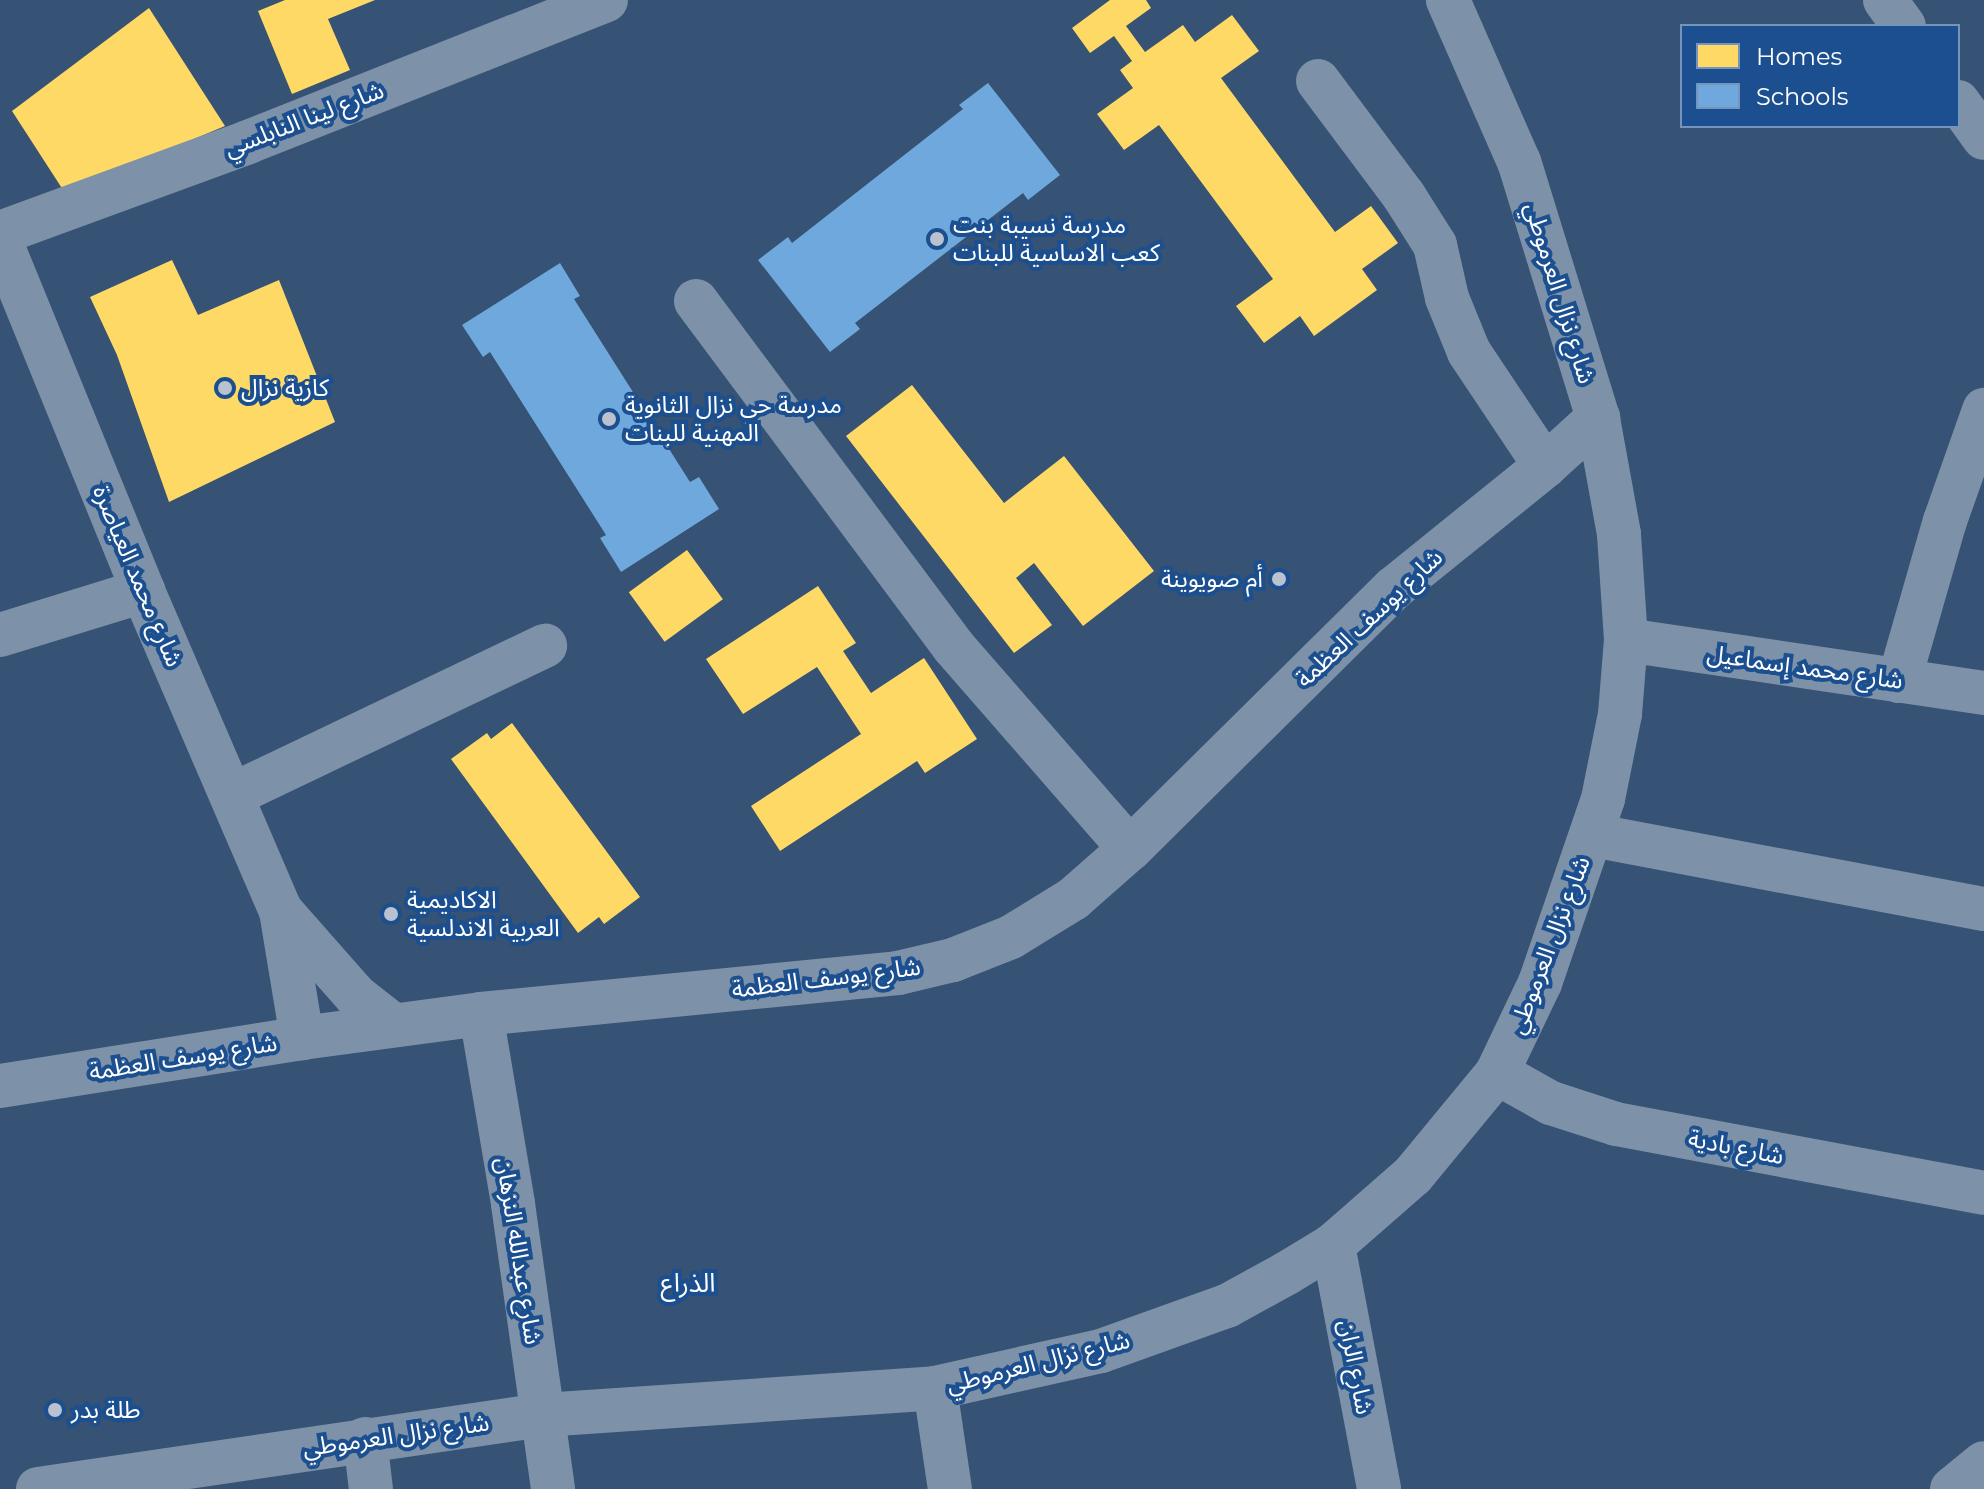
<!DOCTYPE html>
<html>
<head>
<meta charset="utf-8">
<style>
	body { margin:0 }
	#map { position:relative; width:1984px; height:1489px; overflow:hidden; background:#365274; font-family:Montserrat,"Noto Sans Arabic",sans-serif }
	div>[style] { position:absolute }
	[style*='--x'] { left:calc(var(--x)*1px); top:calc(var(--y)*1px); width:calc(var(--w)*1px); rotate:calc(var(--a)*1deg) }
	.homes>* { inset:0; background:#ffd966; transform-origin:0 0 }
	.schools>* { inset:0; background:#6fa8dc }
	.minor>* { height:44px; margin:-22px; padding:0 22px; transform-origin:22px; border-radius:22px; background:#7d92a8 }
	.dots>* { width:22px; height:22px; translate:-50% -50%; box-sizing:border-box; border:4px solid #1b4f8f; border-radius:50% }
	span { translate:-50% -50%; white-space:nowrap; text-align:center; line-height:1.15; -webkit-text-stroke:8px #1b4f8f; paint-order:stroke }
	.street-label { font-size:24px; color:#fff }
	.poi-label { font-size:24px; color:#fff }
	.left { translate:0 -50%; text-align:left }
	.right { translate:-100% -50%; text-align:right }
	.neighbourhood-label { font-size:26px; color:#fff }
	.legend { position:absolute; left:1680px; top:24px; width:280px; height:104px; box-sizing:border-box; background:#1b4f8f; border:2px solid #7695bc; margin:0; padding:10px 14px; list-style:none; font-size:24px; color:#fff }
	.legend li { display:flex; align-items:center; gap:16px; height:40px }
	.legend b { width:40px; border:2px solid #7695bc }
</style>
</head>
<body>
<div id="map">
	<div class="homes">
		<i style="clip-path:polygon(285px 0,375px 0,328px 19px,350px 70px,292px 94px,258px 11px)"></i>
		<i style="clip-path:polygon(1110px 0,1146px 0,1151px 8px,1126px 26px,1145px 52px,1183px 25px,1195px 42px,1232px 15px,1259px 51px,1221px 78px,1335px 232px,1371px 206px,1398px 243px,1362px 269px,1377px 290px,1314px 336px,1300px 316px,1264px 343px,1236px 306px,1273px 279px,1159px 125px,1124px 150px,1097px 114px,1133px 88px,1120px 70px,1132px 61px,1114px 36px,1090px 53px,1072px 28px)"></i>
		<i style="clip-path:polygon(149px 8px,225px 126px,65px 193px,12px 111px)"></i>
		<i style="clip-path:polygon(172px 260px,198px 315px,279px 280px,335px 422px,169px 502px,117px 355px,90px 297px)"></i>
		<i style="clip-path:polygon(912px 385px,1004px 503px,1064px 456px,1154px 571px,1083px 626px,1034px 563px,1016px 578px,1052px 625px,1014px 653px,846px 436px)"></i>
		<i style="left:687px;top:550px;width:61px;height:72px;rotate:54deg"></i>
		<i style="clip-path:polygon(818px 586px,856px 643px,843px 651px,871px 693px,924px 658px,977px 739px,925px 773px,917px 761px,780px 851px,751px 806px,861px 734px,817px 667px,743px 714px,706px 659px)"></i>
		<i style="clip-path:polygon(512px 723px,640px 897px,604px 924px,599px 917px,578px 933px,451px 759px,487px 733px,491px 739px)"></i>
	</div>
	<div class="schools">
		<i style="clip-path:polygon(988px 83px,1060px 175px,1028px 200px,1023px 193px,855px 323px,860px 329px,830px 352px,758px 260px,788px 237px,792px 243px,963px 109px,959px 105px)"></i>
		<i style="clip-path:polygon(560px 263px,580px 296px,574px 299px,690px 482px,699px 477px,719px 509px,621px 572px,600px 538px,606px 535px,490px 352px,483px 357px,462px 325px)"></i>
	</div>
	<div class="minor">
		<i style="--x:1885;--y:0;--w:32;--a:54"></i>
		<i style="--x:1318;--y:81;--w:144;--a:53.2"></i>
		<i style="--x:1404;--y:196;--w:58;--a:57.7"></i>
		<i style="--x:1435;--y:245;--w:54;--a:77.2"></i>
		<i style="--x:1447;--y:298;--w:58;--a:67.8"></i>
		<i style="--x:1469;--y:352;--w:137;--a:56.3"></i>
		<i style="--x:1958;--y:102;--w:44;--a:54.2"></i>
		<i style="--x:0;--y:233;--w:264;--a:-20.1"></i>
		<i style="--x:248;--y:142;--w:385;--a:-21.6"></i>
		<i style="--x:0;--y:240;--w:379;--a:67.8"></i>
		<i style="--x:143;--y:591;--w:348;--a:66.7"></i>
		<i style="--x:281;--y:911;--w:129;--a:80.6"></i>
		<i style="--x:696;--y:301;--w:430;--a:53.3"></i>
		<i style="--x:953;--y:646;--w:269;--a:48.9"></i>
		<i style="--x:0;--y:635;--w:150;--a:-17.1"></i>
		<i style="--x:1626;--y:640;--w:362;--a:8.4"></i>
		<i style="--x:1899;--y:681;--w:166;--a:-74"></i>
		<i style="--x:1945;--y:521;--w:118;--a:-70.6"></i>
		<i style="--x:232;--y:795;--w:347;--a:-25.5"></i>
		<i style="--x:1592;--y:835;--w:399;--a:10.7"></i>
		<i style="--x:281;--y:911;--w:113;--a:48.6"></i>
		<i style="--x:356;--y:996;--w:47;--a:38.1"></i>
		<i style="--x:481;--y:1014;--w:193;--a:80.4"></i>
		<i style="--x:513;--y:1204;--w:288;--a:82"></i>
		<i style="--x:1497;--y:1073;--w:62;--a:29.1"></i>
		<i style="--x:1551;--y:1103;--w:68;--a:17.9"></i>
		<i style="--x:1616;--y:1124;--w:374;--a:10.6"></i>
		<i style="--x:0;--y:1086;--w:306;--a:-9"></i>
		<i style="--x:302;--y:1038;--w:181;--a:-7.6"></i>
		<i style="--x:481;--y:1014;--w:419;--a:-5.6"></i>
		<i style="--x:898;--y:973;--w:57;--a:-13.3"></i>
		<i style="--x:953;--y:960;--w:62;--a:-21.6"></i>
		<i style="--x:1011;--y:937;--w:73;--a:-31.5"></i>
		<i style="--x:1073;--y:899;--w:76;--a:-41.3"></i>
		<i style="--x:1130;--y:849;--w:371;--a:-44.7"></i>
		<i style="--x:1394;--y:588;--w:194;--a:-38.9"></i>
		<i style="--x:1545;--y:466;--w:72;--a:-42.2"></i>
		<i style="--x:1333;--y:1245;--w:248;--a:79.3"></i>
		<i style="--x:935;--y:1388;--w:102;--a:81.6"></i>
		<i style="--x:365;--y:1439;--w:50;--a:83.2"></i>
		<i style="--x:38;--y:1489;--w:510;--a:-8.34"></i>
		<i style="--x:543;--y:1415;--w:393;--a:-3.9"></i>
		<i style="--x:935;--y:1388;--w:170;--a:-12.6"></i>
		<i style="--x:1101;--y:1351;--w:134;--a:-19.7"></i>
		<i style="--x:1227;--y:1306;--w:68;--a:-28.8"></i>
		<i style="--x:1287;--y:1273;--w:54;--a:-31.3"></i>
		<i style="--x:1333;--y:1245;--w:106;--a:-41.2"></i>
		<i style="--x:1413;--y:1175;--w:132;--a:-50.5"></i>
		<i style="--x:1497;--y:1073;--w:100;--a:-64.5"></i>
		<i style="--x:1540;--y:983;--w:194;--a:-71.1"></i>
		<i style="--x:1603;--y:799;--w:87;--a:-78.7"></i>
		<i style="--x:1620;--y:714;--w:74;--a:-85.4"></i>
		<i style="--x:1626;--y:640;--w:106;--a:-93.8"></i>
		<i style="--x:1619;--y:534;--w:118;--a:-100.3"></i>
		<i style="--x:1598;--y:418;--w:268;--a:-107.1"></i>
		<i style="--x:1519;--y:162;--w:177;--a:-113.7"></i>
		<i style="--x:1952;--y:1489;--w:41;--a:-39.1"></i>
	</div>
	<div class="dots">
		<i style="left:937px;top:239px;background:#b9c2ce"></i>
		<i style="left:225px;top:388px;background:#b9c2ce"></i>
		<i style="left:609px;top:419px;background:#b9c2ce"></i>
		<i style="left:1279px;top:579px;background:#b9c2ce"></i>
		<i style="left:391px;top:914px;background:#b9c2ce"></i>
		<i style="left:55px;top:1410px;background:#b9c2ce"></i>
	</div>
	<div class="street-label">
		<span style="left:304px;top:119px;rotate:-21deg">شارع لينا النابلسي</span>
		<span style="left:1560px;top:293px;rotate:73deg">شارع نزال العرموطي</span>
		<span style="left:138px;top:576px;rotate:67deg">شارع محمد العياصرة</span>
		<span style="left:1369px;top:618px;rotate:-43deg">شارع يوسف العظمة</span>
		<span style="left:1805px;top:667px;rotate:8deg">شارع محمد إسماعيل</span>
		<span style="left:1549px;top:945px;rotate:-69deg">شارع نزال العرموطي</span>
		<span style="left:826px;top:978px;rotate:-7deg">شارع يوسف العظمة</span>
		<span style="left:183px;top:1057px;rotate:-9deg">شارع يوسف العظمة</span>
		<span style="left:1736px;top:1147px;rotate:11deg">شارع بادية</span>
		<span style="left:519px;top:1251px;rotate:81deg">شارع عبدالله النزهان</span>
		<span style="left:1038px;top:1362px;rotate:-14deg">شارع نزال العرموطي</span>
		<span style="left:1356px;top:1367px;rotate:79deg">شارع الران</span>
		<span style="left:396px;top:1435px;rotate:-8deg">شارع نزال العرموطي</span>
	</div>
	<div class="poi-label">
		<span class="left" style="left:953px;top:239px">مدرسة نسيبة بنت<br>كعب الاساسية للبنات</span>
		<span class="left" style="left:241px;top:388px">كازية نزال</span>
		<span class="left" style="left:625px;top:419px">مدرسة حي نزال الثانوية<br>المهنية للبنات</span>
		<span class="right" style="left:1263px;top:579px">أم صويوينة</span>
		<span class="left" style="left:407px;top:914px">الاكاديمية<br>العربية الاندلسية</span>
		<span class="left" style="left:71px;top:1410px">طلة بدر</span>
	</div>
	<div class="neighbourhood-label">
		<span style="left:688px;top:1284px">الذراع</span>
	</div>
	<ul class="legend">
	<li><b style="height:22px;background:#ffd966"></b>Homes</li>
	<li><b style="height:22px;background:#6fa8dc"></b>Schools</li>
	</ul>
</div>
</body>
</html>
